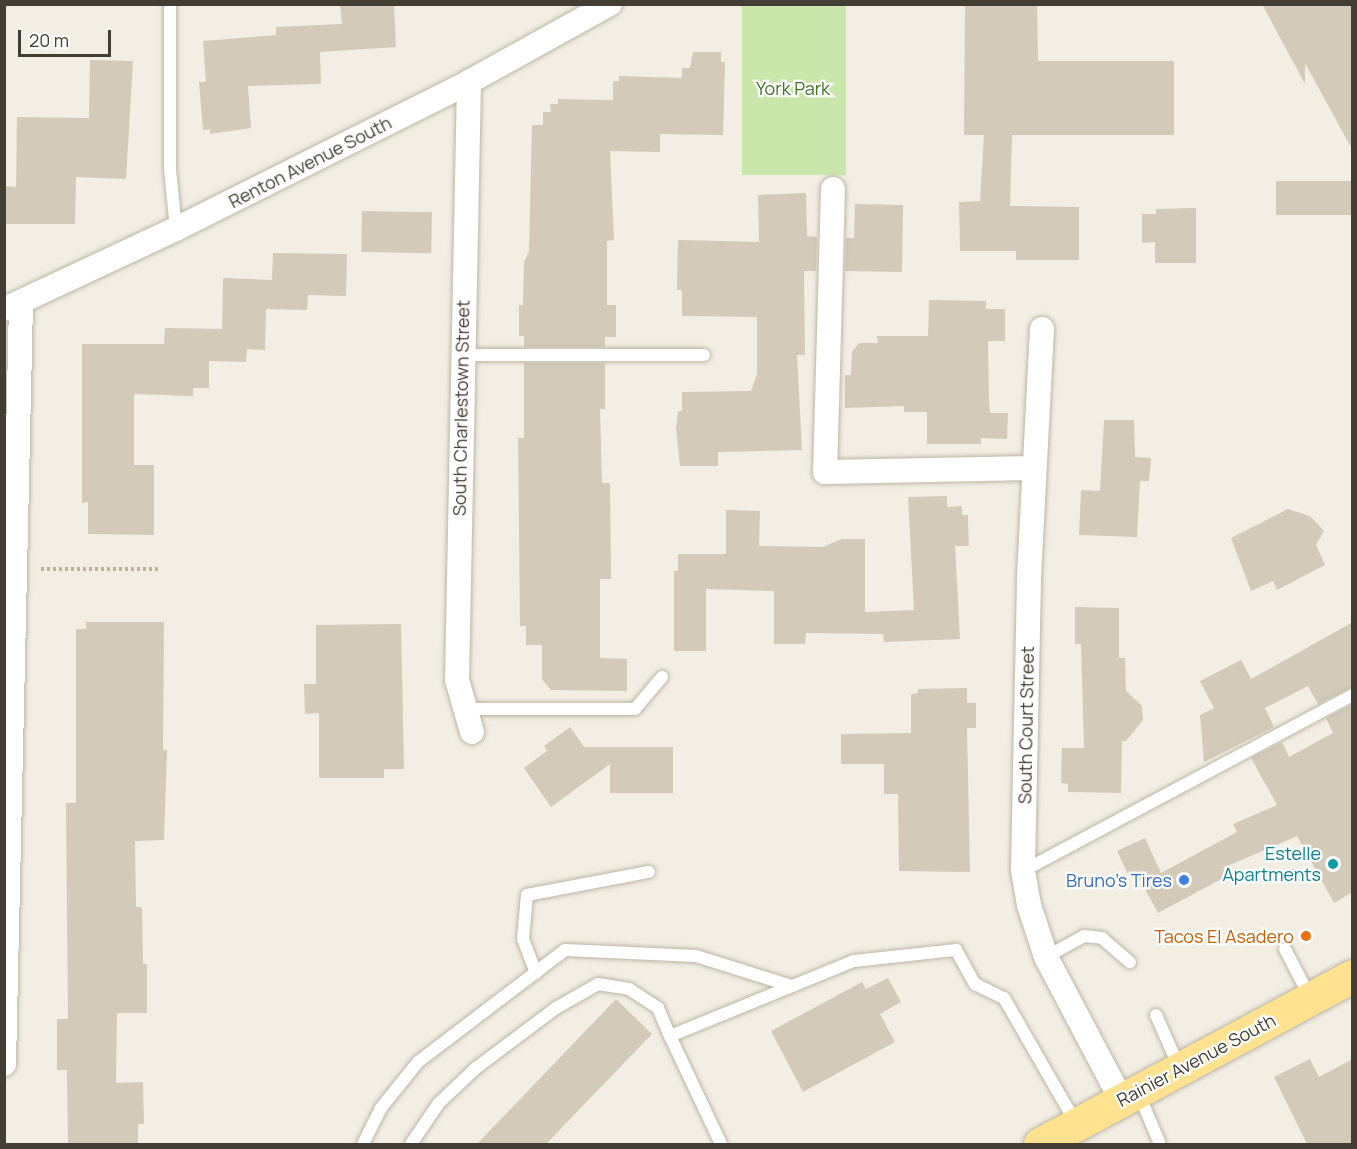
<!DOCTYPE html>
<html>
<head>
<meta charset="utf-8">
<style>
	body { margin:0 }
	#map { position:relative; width:1357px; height:1149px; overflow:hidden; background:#f2eee3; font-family:Manrope,sans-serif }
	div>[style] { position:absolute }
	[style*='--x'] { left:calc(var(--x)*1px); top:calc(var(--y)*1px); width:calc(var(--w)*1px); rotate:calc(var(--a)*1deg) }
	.green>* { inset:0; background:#cae6ab; transform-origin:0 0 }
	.building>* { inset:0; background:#d3cab9; transform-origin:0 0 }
	.path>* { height:4px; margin-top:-2px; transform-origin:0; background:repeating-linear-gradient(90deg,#bfb297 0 3px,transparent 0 6px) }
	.roads { filter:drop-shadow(0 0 2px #bdb6a6) drop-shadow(0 0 2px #bdb6a6) }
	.service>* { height:12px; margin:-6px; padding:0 6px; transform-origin:6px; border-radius:6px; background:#fff }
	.minor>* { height:24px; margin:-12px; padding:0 12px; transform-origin:12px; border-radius:12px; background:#fff }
	.primary>* { height:33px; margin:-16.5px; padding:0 16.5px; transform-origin:16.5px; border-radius:16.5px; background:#fee290 }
	.dots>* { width:16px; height:16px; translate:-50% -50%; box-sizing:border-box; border:3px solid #fff; border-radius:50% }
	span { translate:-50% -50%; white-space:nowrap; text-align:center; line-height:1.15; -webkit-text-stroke:4.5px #fff; paint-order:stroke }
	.park-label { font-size:18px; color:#427427 }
	.street-label { font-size:18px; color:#433e33 }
	.culture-label { font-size:18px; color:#0d838f }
	.right { translate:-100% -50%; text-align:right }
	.shop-label { font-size:18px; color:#366cbe }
	.food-label { font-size:18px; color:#c56008 }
	.frame { position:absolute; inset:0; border:6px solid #433e33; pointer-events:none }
	.scale { position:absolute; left:18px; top:30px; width:93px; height:27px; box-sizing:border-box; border:3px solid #433e33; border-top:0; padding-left:8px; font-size:18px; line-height:21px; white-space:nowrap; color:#433e33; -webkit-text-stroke:4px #fff; paint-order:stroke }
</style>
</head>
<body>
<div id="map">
	<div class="green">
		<i style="left:742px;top:5px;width:104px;height:170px"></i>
	</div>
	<div class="building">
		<i style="clip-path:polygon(340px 4px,394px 4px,396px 47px,320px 52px,321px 84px,248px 86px,251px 128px,210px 134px,210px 129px,203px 130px,199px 82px,206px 82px,203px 41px,276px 35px,276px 27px,342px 24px)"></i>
		<i style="clip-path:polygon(965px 4px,1037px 4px,1038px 61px,1174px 61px,1174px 135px,1012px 135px,1010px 206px,1079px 207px,1079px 260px,1016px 260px,1016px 251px,960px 251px,959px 202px,980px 201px,984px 135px,964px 135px)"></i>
		<i style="clip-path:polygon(1262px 4px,1353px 4px,1353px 151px,1305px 63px,1305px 84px)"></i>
		<i style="clip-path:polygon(693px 52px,721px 52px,721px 62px,725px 62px,723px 135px,660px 134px,660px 152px,610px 151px,614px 240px,607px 241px,607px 305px,616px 305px,616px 337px,605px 337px,605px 347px,524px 347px,524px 336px,519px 336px,519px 305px,523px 305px,524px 262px,529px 251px,532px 125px,543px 125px,543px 112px,551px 112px,550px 104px,558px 104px,558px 99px,613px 100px,613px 81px,619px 81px,619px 76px,682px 78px,682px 68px,690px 68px)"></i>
		<i style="clip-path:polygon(90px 60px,133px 61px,126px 179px,76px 177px,75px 224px,4px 224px,4px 186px,16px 187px,17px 117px,89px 118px)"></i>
		<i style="left:1353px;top:181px;width:34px;height:77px;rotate:90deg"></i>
		<i style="clip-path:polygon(806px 193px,807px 236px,817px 237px,816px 271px,804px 271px,805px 355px,797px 355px,802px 450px,718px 452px,718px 466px,680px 466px,676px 428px,678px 411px,682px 411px,682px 392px,751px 391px,757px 374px,757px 317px,682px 316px,682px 290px,677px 290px,678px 240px,759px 242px,758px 195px)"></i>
		<i style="clip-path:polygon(855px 204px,903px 205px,902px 272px,845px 271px,846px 238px,854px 238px)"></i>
		<i style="clip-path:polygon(1196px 208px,1196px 263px,1155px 263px,1155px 242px,1142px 243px,1142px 214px,1156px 214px,1156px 209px)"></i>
		<i style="left:362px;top:211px;width:70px;height:41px;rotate:1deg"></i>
		<i style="clip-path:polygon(273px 253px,347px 254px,346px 296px,308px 295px,307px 310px,266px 309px,265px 350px,247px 349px,246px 362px,209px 361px,209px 388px,193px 388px,193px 396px,134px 394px,134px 465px,154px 465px,154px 535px,88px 534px,88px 502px,82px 503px,82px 344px,164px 344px,165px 328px,222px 329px,223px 278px,272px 280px)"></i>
		<i style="clip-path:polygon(929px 300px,986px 301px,986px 309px,1005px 309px,1005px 341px,988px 341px,989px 402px,990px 413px,1008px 413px,1007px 439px,981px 438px,981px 444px,927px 444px,927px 412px,904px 412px,904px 406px,845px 408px,845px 375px,851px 375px,852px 352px,859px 343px,878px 343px,877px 336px,928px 336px)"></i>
		<i style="clip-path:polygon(524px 363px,605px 363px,605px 409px,600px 409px,602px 483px,610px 483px,611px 579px,600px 579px,600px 658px,627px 659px,627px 691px,551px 690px,542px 679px,542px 645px,526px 645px,526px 626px,520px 626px,518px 438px,524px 438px)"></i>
		<i style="clip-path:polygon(1104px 420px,1134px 420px,1135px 457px,1151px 458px,1149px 481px,1140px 481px,1137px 537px,1079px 535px,1081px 490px,1100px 491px)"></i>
		<i style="clip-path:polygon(947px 496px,947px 507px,962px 506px,962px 515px,968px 515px,968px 520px,969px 546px,955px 546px,960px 639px,884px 642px,883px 634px,806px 633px,805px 644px,774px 644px,774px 591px,706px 589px,706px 651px,674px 651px,674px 571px,678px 571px,678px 554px,726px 554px,726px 510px,760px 511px,759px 546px,823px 547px,842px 539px,865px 539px,865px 612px,914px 610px,908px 497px)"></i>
		<i style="clip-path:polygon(1288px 509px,1310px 516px,1324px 531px,1316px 545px,1325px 565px,1277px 590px,1273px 581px,1251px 591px,1231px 538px)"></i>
		<i style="clip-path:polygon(1075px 607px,1119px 608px,1119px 658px,1125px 658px,1126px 691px,1142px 706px,1143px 720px,1126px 741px,1122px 741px,1121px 793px,1068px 792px,1068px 784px,1061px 783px,1062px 748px,1084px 748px,1081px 644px,1075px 644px)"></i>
		<i style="clip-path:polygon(86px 622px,164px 622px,163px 750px,167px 750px,164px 840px,135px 841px,136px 907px,142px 907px,143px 964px,147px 964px,147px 1013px,117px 1013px,116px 1083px,143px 1082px,144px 1124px,138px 1124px,138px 1144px,68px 1144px,67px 1070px,57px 1070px,57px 1019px,68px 1019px,66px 803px,76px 803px,76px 629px,86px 629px)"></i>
		<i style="clip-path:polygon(1353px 622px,1353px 687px,1318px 704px,1308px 686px,1265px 708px,1274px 727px,1204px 762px,1200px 715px,1214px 708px,1200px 681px,1241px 660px,1251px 679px)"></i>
		<i style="clip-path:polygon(401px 624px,404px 769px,384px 769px,384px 778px,319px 778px,319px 713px,305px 714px,304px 684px,316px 684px,316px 625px)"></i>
		<i style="clip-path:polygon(967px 688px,967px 703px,976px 703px,976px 728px,967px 728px,970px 872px,899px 871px,898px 794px,884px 794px,884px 764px,841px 764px,841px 734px,911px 733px,911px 694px,918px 693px,918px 689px)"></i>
		<i style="clip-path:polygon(1353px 704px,1353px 892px,1334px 903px,1297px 836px,1223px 868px,1227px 876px,1158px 913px,1135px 871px,1128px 874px,1117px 851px,1145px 838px,1161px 873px,1237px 832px,1233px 824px,1277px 805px,1251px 758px,1282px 742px,1289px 757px,1333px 733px,1326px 718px)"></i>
		<i style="clip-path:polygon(570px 727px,584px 747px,673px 747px,673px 793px,610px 793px,610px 764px,551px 807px,524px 768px,547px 751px,544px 746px)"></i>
		<i style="clip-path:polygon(888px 978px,901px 1002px,880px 1014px,895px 1042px,803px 1092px,771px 1031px,862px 982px,866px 989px)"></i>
		<i style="clip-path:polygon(616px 999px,652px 1034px,546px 1144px,477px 1144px)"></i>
		<i style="clip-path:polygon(1310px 1059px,1319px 1077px,1353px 1059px,1353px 1144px,1307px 1144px,1274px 1077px)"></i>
	</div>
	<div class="path">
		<i style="--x:41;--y:569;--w:119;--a:0"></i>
	</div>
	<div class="roads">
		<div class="service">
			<i style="--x:170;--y:4;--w:165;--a:90"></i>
			<i style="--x:170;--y:169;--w:60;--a:84.3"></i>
			<i style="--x:463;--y:355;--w:241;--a:0"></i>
			<i style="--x:465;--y:709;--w:170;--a:0"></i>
			<i style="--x:635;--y:709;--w:42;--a:-49.8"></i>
			<i style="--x:1023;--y:871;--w:373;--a:-28.1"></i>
			<i style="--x:1285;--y:949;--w:54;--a:62.5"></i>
			<i style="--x:1046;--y:957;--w:43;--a:-28.9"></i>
			<i style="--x:1084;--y:936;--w:18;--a:6"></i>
			<i style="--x:1102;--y:938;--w:37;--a:41"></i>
			<i style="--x:536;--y:973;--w:36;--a:-111"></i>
			<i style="--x:523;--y:939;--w:44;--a:-84.8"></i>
			<i style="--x:527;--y:895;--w:124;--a:-10.7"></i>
			<i style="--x:1156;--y:1015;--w:57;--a:66.1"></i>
			<i style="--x:1138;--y:1092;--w:56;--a:67.1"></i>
			<i style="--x:363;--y:1144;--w:40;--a:-63.4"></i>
			<i style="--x:381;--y:1108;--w:59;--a:-51.2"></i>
			<i style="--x:418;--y:1062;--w:185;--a:-37.3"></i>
			<i style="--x:565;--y:950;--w:131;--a:2.6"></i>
			<i style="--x:696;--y:956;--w:101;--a:17.4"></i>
			<i style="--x:411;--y:1144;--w:50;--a:-55.7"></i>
			<i style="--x:439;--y:1103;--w:51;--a:-43.4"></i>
			<i style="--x:476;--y:1068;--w:100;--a:-36.9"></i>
			<i style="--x:556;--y:1008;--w:48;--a:-29.7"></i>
			<i style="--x:598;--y:984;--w:31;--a:9"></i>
			<i style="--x:629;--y:989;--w:35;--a:33"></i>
			<i style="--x:658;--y:1008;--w:30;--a:67"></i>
			<i style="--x:721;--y:1144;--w:119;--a:-115.3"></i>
			<i style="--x:670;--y:1036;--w:199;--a:-22.2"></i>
			<i style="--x:854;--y:961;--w:103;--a:-6.2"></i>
			<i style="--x:956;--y:950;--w:39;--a:61"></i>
			<i style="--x:975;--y:984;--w:32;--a:26"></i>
			<i style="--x:1004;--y:998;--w:144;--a:60.1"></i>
		</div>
		<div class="minor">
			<i style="--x:469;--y:82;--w:598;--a:91.15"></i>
			<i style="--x:457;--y:680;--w:54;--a:73.9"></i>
			<i style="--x:833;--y:189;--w:283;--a:91.6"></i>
			<i style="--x:825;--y:472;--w:209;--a:-1.1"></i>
			<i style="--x:7;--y:308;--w:187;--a:-25.1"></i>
			<i style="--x:176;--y:229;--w:328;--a:-26.6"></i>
			<i style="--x:469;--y:82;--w:161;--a:-29"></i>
			<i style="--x:1042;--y:329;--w:252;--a:93"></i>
			<i style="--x:1029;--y:581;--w:290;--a:91.2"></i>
			<i style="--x:1023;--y:871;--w:35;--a:80"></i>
			<i style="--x:1029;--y:905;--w:55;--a:71.9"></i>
			<i style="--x:1046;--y:957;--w:161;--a:62.2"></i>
			<i style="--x:4;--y:1064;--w:762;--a:-88.72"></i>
		</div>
		<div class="primary">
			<i style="--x:1040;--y:1144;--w:354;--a:-28.3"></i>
		</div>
	</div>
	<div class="dots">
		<i style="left:1333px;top:864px;background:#0f9aa8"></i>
		<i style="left:1184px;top:880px;background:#3f7fe0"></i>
		<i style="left:1306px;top:936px;background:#e8710a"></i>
	</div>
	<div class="park-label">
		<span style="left:793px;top:88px">York Park</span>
	</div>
	<div class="street-label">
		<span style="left:310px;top:162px;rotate:-27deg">Renton Avenue South</span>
		<span style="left:461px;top:408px;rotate:-89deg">South Charlestown Street</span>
		<span style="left:1026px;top:725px;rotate:-89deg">South Court Street</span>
		<span style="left:1196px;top:1060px;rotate:-28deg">Rainier Avenue South</span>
	</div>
	<div class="culture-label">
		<span class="right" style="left:1321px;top:864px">Estelle<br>Apartments</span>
	</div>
	<div class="shop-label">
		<span class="right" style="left:1172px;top:880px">Bruno's Tires</span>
	</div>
	<div class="food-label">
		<span class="right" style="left:1294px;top:936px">Tacos El Asadero</span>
	</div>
	<div class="frame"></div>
	<div class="scale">20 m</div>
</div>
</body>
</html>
